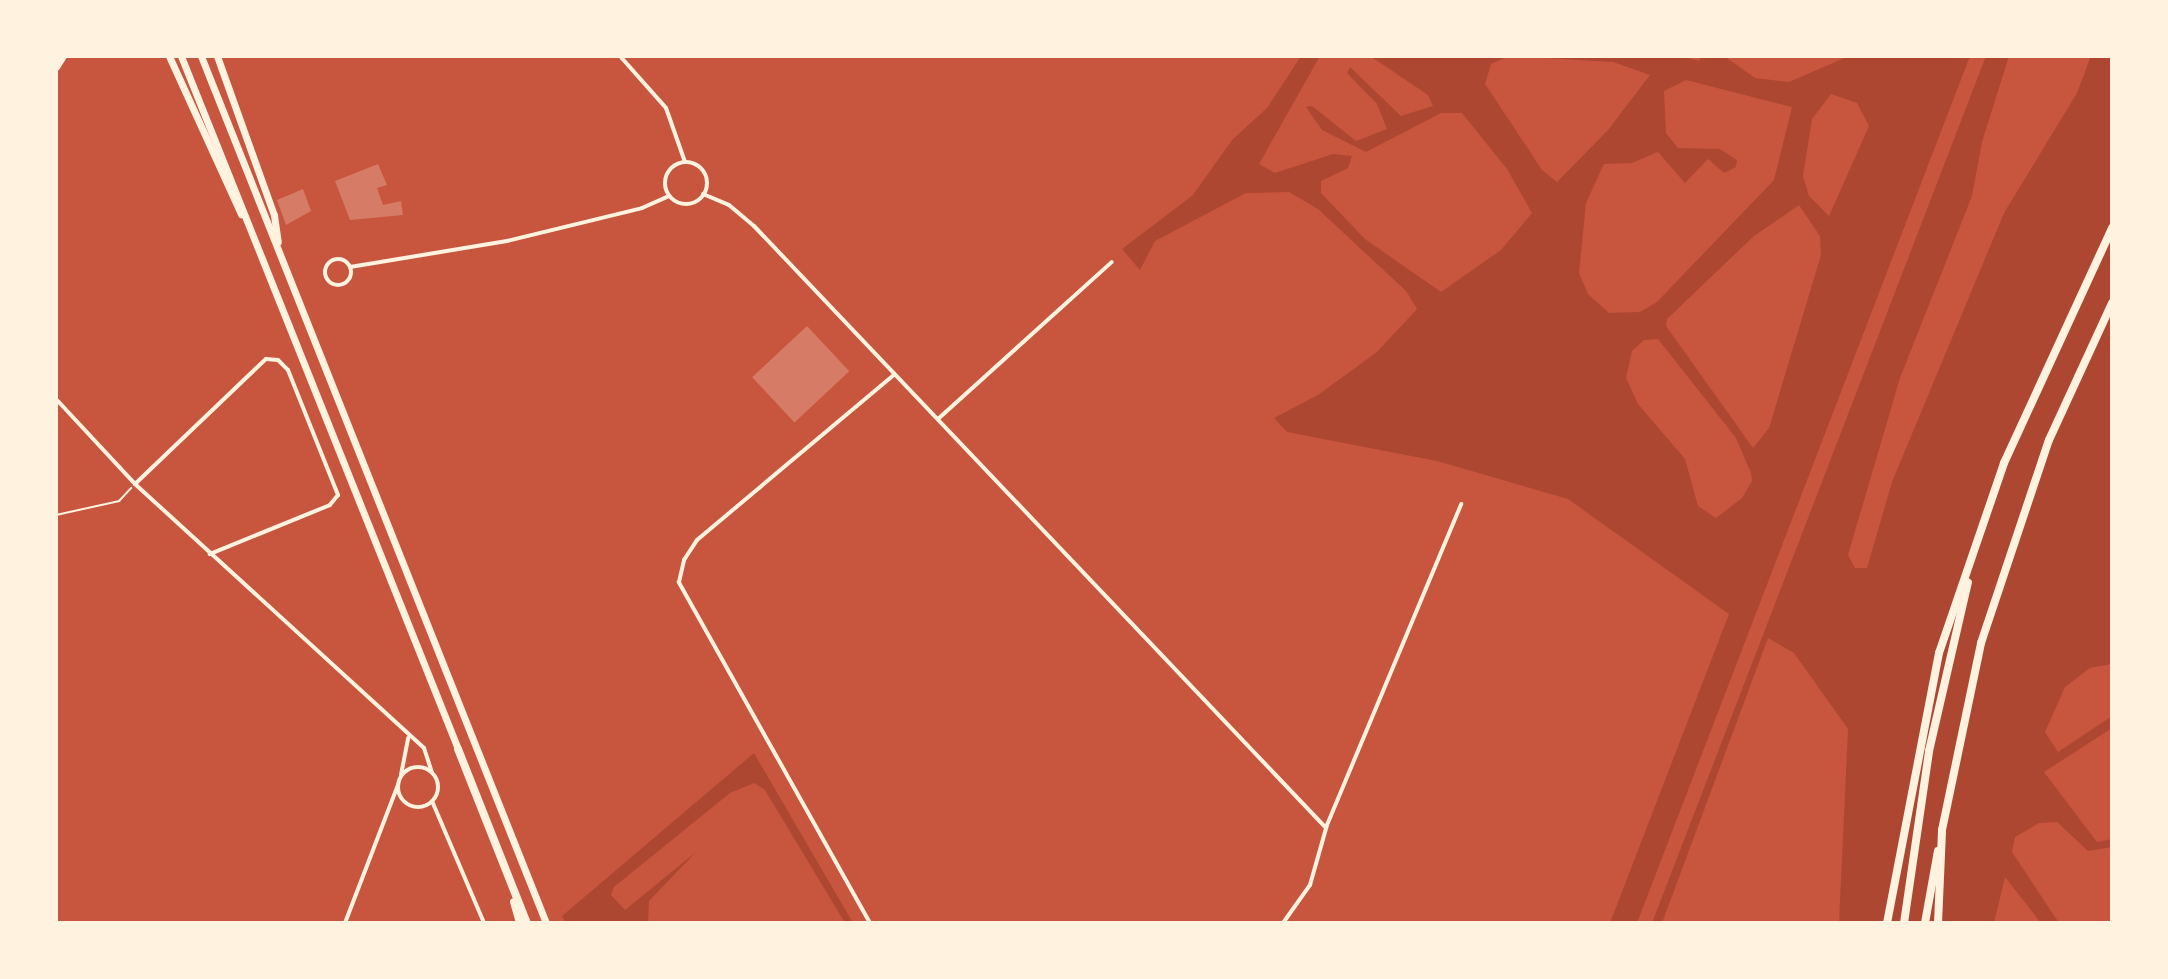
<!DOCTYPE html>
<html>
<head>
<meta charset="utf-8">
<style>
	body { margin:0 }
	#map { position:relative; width:2168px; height:979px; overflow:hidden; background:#c8553d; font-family:Arial,sans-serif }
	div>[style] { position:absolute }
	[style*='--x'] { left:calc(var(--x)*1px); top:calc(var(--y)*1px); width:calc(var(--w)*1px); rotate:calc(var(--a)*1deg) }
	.green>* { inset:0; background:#ae4732 }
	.building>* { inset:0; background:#d67c66; transform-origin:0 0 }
	.path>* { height:2px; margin:-1px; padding:0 1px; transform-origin:1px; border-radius:1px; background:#fff3e0 }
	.minor>* { height:4px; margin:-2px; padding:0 2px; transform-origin:2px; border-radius:2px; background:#fff3e0 }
	.minor>.ring { margin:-2px; padding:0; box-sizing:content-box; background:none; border:4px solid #fff3e0; border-radius:50% }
	.trunk>* { height:7px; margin:-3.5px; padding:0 3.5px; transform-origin:3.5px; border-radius:3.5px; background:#fff3e0 }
	.motorway>* { height:8px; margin:-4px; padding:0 4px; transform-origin:4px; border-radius:4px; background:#fff3e0 }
	span { translate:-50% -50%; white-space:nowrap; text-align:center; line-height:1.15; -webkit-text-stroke:6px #fff3e0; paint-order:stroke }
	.frame { position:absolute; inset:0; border:58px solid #fff3e0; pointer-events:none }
</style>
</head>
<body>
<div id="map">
	<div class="green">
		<i style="clip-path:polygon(evenodd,1301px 56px,1320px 56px,1259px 164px,1275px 173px,1333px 154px,1352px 156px,1348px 168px,1321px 181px,1321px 193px,1365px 239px,1441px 292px,1501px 250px,1532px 213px,1507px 169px,1462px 113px,1441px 113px,1366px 152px,1322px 130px,1306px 107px,1312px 106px,1356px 141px,1387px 129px,1377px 104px,1347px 73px,1350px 67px,1401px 116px,1433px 106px,1428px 95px,1370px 56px,1509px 56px,1491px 64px,1485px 84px,1542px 170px,1557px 182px,1608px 130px,1650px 75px,1613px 62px,1513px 56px,1681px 56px,1699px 61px,1702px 56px,1724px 56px,1755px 78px,1789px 82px,1849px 56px,1970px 56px,1637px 923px,1610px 923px,1729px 614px,1568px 499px,1437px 461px,1287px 432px,1274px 418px,1318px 395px,1377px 352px,1417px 309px,1406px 291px,1318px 209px,1289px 192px,1246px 193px,1155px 241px,1140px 270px,1122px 249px,1193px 195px,1232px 140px,1267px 108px,1301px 56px,1686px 80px,1792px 107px,1774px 180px,1657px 302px,1640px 312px,1609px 313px,1588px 294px,1579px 273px,1586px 203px,1604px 164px,1632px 163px,1658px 152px,1685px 183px,1708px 159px,1724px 173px,1736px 167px,1737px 160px,1720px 149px,1678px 148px,1666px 133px,1664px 91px,1686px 80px,1301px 56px,1831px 94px,1857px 103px,1869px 126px,1829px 216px,1809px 196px,1803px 176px,1812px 119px,1831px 94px,1301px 56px,1799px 205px,1820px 236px,1821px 255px,1769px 428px,1753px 448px,1666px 326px,1667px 319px,1754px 236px,1799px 205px,1301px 56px,1658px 339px,1736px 438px,1751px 473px,1752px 481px,1742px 498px,1716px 518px,1698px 506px,1685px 459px,1638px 404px,1626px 378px,1632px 351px,1644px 340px,1658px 339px)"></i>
		<i style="clip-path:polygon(1986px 56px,2009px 56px,1982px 142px,1972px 196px,1900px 378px,1848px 555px,1855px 568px,1867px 568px,1892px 482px,2004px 213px,2077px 93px,2091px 56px,2112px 56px,2112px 664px,2090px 668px,2065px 687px,2045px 732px,2058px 752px,2112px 716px,2112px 728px,2044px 772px,2097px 842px,2112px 839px,2112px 847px,2088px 851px,2057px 822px,2039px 823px,2015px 837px,2012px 852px,2059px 923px,2041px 923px,2005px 877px,1994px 923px,1839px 923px,1848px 729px,1794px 653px,1768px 638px,1662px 923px,1652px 923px)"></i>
		<i style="clip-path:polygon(754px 753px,853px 923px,845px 923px,765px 790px,754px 783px,730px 793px,614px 887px,611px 895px,625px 910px,696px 852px,649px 901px,648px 923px,566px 923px,562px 916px)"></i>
	</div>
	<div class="building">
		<i style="clip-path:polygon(378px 164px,387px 185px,377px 188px,383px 205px,401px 201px,403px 215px,350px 220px,335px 181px)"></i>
		<i style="clip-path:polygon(303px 189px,311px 211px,286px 225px,277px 200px)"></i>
		<i style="left:807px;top:326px;width:62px;height:75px;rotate:47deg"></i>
	</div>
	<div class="path">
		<i style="--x:56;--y:515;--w:65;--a:-12.5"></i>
		<i style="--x:119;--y:501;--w:18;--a:-47"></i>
	</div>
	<div class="minor">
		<i style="--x:620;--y:56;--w:69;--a:48.5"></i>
		<i style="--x:666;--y:108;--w:57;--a:70.6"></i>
		<i class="ring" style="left:665px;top:162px;width:38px;height:38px"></i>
		<i style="--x:703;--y:194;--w:28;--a:23"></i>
		<i style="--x:729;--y:205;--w:33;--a:40"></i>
		<i style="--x:754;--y:226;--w:830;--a:46.46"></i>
		<i class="ring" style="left:325px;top:259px;width:22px;height:22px"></i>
		<i style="--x:350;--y:267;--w:159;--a:-9.4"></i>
		<i style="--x:507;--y:241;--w:139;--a:-13.7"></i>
		<i style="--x:642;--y:208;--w:30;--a:-24"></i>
		<i style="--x:56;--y:399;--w:116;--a:47.1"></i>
		<i style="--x:135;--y:484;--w:391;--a:42.4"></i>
		<i style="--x:424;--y:748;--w:25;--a:72"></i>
		<i style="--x:938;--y:419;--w:234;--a:-42.1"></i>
		<i style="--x:135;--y:484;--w:181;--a:-43.7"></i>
		<i style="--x:266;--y:359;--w:12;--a:5"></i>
		<i style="--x:278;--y:360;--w:14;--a:45"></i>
		<i style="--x:288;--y:370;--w:135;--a:68.2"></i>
		<i style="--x:338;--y:495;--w:13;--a:129"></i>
		<i style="--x:330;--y:505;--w:130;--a:157.8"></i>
		<i class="ring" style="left:398px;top:767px;width:36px;height:36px"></i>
		<i style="--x:401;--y:775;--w:38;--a:-79"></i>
		<i style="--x:432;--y:801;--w:133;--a:66.9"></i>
		<i style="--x:345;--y:923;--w:148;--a:-69"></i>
		<i style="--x:870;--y:923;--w:391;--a:-119.3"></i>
		<i style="--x:679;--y:582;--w:23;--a:-77"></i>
		<i style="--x:684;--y:560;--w:24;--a:-57"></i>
		<i style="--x:697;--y:540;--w:258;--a:-40"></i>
		<i style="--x:1283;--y:923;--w:47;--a:-54.6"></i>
		<i style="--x:1310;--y:885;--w:62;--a:-74.2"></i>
		<i style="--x:1327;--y:825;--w:348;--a:-67.3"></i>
	</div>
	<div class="trunk">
		<i style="--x:169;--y:56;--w:174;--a:65.5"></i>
		<i style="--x:181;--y:56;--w:746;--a:68.21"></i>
		<i style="--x:201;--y:56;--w:933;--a:68.3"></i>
		<i style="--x:217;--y:56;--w:169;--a:70.3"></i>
		<i style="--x:274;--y:215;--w:27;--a:82"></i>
		<i style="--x:56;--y:67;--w:13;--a:-58"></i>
	</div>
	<div class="motorway">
		<i style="--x:458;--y:749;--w:187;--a:68.4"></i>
		<i style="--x:514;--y:902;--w:22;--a:74"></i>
		<i style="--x:1887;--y:923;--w:275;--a:-79.1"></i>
		<i style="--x:1939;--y:653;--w:201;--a:-71.1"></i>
		<i style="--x:2004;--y:463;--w:259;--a:-65.3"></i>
		<i style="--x:1904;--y:923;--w:174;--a:-81.7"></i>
		<i style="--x:1929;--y:751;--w:173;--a:-77"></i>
		<i style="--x:1925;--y:923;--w:73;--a:-79.8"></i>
		<i style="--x:1938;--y:923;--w:93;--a:-87.5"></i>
		<i style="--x:1942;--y:830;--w:191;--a:-78.2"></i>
		<i style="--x:1981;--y:643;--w:214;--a:-71.5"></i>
		<i style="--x:2049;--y:440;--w:151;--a:-65.3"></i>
	</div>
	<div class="frame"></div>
</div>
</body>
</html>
